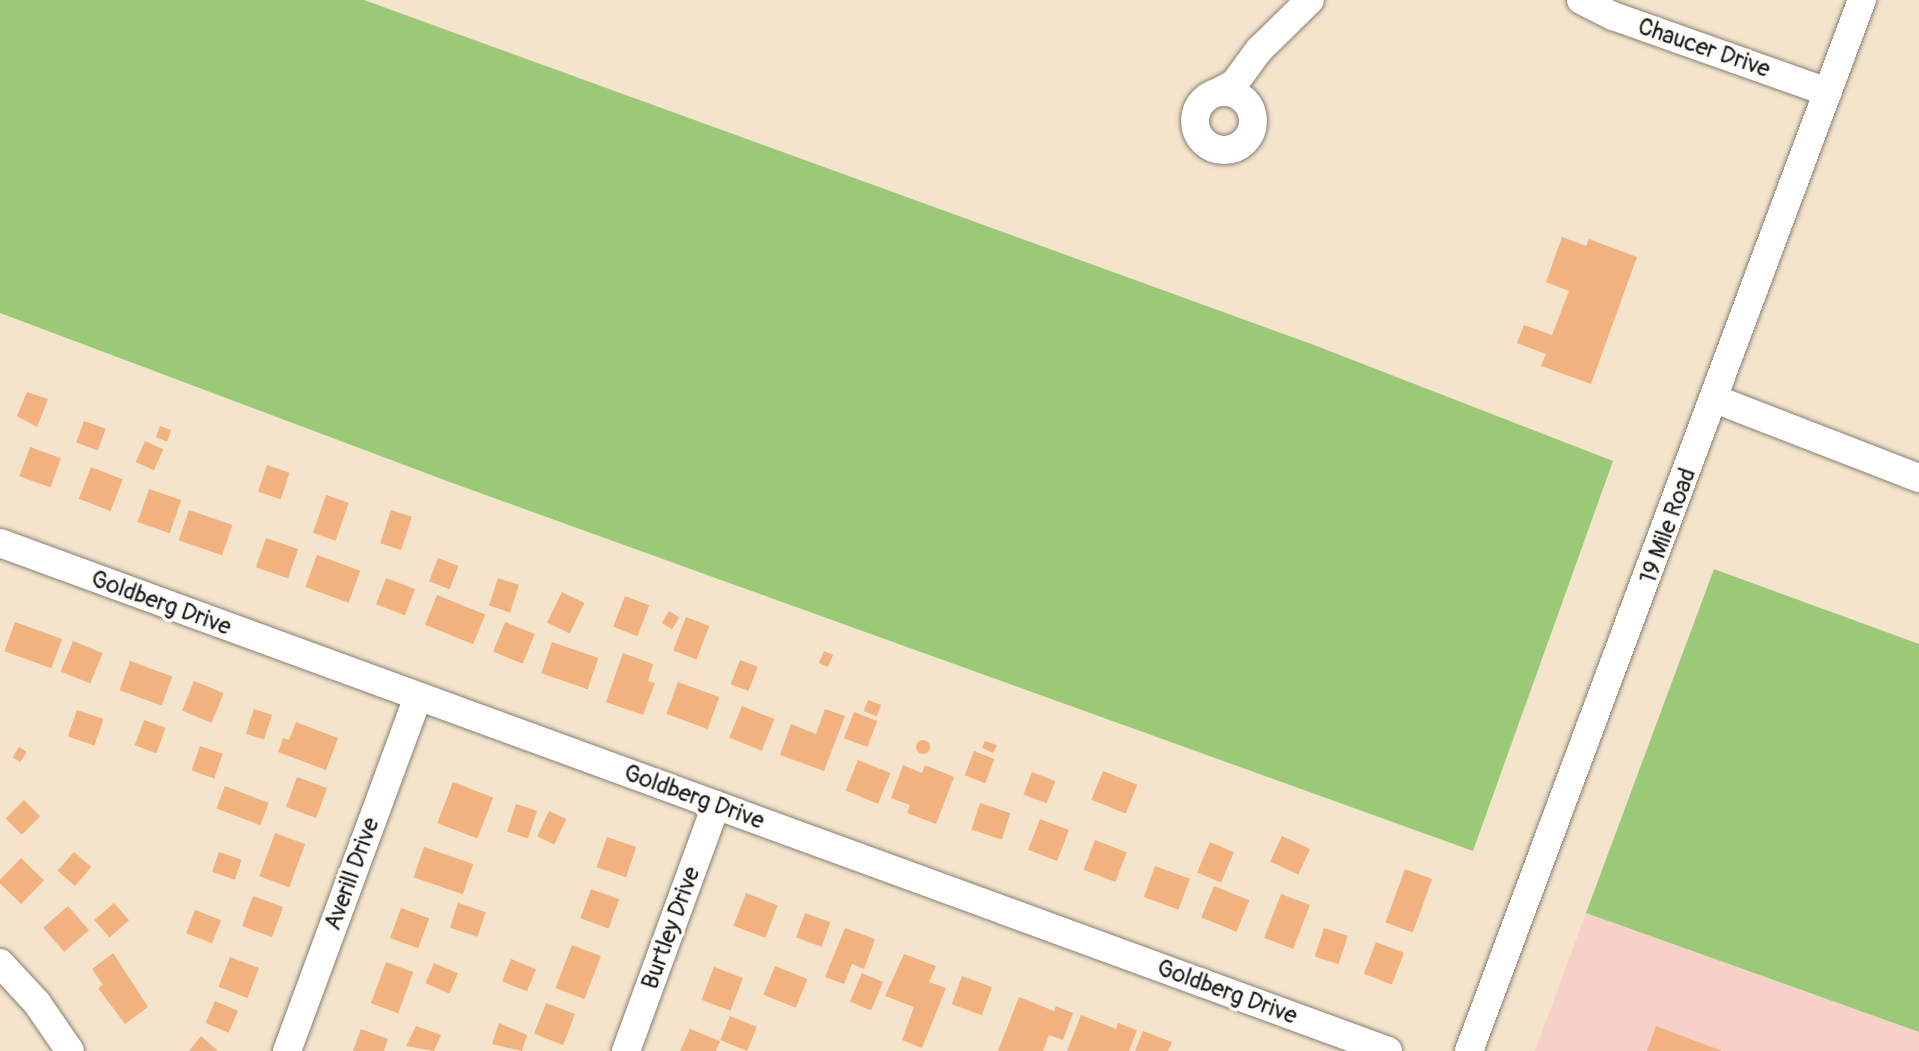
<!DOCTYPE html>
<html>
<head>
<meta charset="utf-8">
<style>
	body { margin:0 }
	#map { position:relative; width:1919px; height:1051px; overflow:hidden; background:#f5e4cc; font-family:Pangolin,sans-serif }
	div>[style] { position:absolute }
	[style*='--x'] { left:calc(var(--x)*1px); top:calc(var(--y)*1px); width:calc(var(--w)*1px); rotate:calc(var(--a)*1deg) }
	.built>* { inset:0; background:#f7d1c8 }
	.green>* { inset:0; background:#9ac977 }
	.building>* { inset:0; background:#f1b27f; transform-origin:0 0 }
	.round { border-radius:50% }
	.roads { filter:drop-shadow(0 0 2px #888074) drop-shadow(0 0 2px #888074) }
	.minor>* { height:28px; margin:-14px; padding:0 14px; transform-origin:14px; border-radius:14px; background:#fff }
	.minor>.ring { margin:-14px; padding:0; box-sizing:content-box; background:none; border:28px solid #fff; border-radius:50% }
	span { translate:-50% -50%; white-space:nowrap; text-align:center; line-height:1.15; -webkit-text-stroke:7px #fdfcf7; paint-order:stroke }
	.street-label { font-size:24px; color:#1c1c1c }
</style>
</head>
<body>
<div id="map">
	<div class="built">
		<i style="clip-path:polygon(1586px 913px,1919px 1032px,1919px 1051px,1535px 1051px)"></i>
	</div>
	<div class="green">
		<i style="clip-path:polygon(0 0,364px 0,1314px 345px,1613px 461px,1473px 851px,455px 484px,0 313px)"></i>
		<i style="clip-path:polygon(1714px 569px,1919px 644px,1919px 1032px,1586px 913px)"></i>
	</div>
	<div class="building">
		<i style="clip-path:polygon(1562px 237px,1586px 246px,1589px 239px,1637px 257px,1591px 384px,1541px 366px,1546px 354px,1517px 343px,1524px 325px,1552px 335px,1569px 291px,1546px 282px)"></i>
		<i style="clip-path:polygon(27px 392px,48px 399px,37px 427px,17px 416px)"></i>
		<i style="left:84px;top:421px;width:23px;height:23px;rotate:20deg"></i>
		<i style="left:160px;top:426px;width:12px;height:12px;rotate:20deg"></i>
		<i style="left:145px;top:441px;width:20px;height:23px;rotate:24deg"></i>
		<i style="left:30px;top:447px;width:33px;height:31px;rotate:20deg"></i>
		<i style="left:267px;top:465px;width:24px;height:28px;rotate:19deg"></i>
		<i style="left:91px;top:467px;width:34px;height:34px;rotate:21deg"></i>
		<i style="left:149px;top:489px;width:34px;height:35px;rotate:19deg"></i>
		<i style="left:326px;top:495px;width:24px;height:40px;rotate:19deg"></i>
		<i style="left:189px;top:510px;width:46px;height:32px;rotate:19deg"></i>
		<i style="left:391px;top:510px;width:22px;height:35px;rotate:18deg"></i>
		<i style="left:266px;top:538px;width:34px;height:31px;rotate:19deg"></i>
		<i style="left:317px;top:555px;width:46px;height:34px;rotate:20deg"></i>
		<i style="left:438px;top:558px;width:22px;height:25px;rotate:21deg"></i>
		<i style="left:386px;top:578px;width:31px;height:28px;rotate:21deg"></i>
		<i style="left:498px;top:578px;width:22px;height:29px;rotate:18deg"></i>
		<i style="left:562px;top:592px;width:25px;height:34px;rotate:26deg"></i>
		<i style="left:437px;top:595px;width:52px;height:32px;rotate:22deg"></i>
		<i style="left:625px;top:596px;width:26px;height:33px;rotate:21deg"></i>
		<i style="left:669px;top:611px;width:12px;height:14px;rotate:31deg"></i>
		<i style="left:686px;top:617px;width:25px;height:36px;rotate:21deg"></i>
		<i style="left:15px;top:622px;width:50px;height:31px;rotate:20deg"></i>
		<i style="left:505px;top:622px;width:32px;height:32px;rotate:22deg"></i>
		<i style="left:73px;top:641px;width:32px;height:33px;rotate:22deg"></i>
		<i style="left:552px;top:642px;width:49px;height:33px;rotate:19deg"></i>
		<i style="left:824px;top:651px;width:10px;height:13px;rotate:24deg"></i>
		<i style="clip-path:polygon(623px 653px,653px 664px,648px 681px,655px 683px,643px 715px,606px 702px)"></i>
		<i style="left:740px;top:660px;width:19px;height:26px;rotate:21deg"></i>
		<i style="left:130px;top:661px;width:45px;height:31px;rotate:20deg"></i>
		<i style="left:194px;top:681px;width:32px;height:32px;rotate:22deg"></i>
		<i style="left:678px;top:682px;width:44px;height:34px;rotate:20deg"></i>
		<i style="left:868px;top:700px;width:14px;height:12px;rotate:21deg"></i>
		<i style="left:742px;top:706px;width:35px;height:34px;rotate:22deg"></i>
		<i style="left:254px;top:709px;width:19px;height:26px;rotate:18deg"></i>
		<i style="clip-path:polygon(825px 709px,845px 716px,824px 771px,780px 755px,791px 724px,816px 734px)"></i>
		<i style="left:77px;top:710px;width:28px;height:28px;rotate:19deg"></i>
		<i style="left:854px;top:712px;width:25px;height:28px;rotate:21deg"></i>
		<i style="left:144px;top:720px;width:23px;height:27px;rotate:20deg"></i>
		<i style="clip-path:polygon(296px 722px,338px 738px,326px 770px,278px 752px,283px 738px,289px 740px)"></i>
		<i class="round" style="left:916px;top:740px;width:14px;height:14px"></i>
		<i style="clip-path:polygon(985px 741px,997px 745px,993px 753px,982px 748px)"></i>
		<i style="left:200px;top:746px;width:24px;height:26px;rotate:19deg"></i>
		<i style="left:19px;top:747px;width:9px;height:12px;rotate:32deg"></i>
		<i style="left:974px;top:751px;width:22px;height:26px;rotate:21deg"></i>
		<i style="left:858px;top:760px;width:35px;height:33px;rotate:22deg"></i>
		<i style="clip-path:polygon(903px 765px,922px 773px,925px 765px,954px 777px,936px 824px,907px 813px,910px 805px,891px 798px)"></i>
		<i style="left:1103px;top:771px;width:37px;height:31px;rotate:22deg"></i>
		<i style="left:1032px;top:772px;width:25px;height:24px;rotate:21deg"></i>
		<i style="left:297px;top:777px;width:32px;height:32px;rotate:20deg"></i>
		<i style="left:453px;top:782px;width:43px;height:44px;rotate:21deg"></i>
		<i style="left:225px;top:786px;width:47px;height:24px;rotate:21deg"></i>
		<i style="left:24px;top:800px;width:23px;height:26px;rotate:45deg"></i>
		<i style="left:980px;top:803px;width:32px;height:28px;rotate:18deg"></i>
		<i style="left:516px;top:804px;width:22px;height:29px;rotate:18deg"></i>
		<i style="left:549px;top:811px;width:19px;height:28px;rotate:25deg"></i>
		<i style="left:1040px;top:819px;width:31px;height:33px;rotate:21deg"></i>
		<i style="left:275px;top:833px;width:32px;height:46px;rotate:20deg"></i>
		<i style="left:1282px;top:836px;width:31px;height:28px;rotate:25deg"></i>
		<i style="left:607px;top:837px;width:31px;height:32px;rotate:19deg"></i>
		<i style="left:1095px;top:840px;width:34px;height:32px;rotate:21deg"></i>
		<i style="left:1210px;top:842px;width:26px;height:33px;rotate:23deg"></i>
		<i style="left:424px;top:847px;width:52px;height:32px;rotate:19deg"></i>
		<i style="left:74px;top:852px;width:23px;height:25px;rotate:41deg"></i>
		<i style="left:219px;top:852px;width:24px;height:21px;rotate:19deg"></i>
		<i style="left:21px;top:858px;width:32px;height:33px;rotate:44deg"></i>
		<i style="left:1155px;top:866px;width:37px;height:33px;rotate:20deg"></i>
		<i style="left:1405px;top:869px;width:29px;height:57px;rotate:20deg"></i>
		<i style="left:1214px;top:886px;width:38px;height:34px;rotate:22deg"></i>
		<i style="left:591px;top:889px;width:30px;height:31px;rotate:20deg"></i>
		<i style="left:746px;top:893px;width:34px;height:35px;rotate:21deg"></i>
		<i style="left:1281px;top:894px;width:31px;height:47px;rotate:21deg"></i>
		<i style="left:253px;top:896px;width:32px;height:32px;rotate:20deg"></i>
		<i style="left:114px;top:903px;width:23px;height:26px;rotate:49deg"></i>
		<i style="left:458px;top:903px;width:29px;height:26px;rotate:18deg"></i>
		<i style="left:68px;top:906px;width:32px;height:33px;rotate:49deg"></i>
		<i style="left:401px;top:908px;width:30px;height:32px;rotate:20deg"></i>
		<i style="left:195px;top:910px;width:28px;height:25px;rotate:21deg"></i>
		<i style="left:805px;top:913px;width:27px;height:26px;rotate:20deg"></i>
		<i style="clip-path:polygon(845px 928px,875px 939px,864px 969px,852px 964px,844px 984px,825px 977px)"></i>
		<i style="left:1324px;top:928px;width:25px;height:30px;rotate:18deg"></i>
		<i style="left:1376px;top:942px;width:30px;height:34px;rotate:21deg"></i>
		<i style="left:572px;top:945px;width:31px;height:46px;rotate:21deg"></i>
		<i style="clip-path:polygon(113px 953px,148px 1007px,125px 1024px,98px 988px,103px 985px,92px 969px)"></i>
		<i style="clip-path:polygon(904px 954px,936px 966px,929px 982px,946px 988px,922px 1048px,902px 1040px,914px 1007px,885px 996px)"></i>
		<i style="left:230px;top:957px;width:31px;height:32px;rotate:21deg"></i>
		<i style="left:511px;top:959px;width:27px;height:24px;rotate:22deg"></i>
		<i style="left:386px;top:962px;width:29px;height:44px;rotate:20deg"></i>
		<i style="left:434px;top:963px;width:26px;height:22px;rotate:23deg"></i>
		<i style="left:775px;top:966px;width:35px;height:31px;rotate:22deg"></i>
		<i style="left:714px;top:967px;width:31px;height:35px;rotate:21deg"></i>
		<i style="left:862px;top:973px;width:23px;height:31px;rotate:23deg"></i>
		<i style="left:962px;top:976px;width:32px;height:30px;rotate:20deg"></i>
		<i style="clip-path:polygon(1019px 997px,1054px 1011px,1056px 1006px,1073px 1013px,1063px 1040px,1049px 1035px,1043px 1051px,998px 1051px)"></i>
		<i style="left:215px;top:1001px;width:25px;height:24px;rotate:23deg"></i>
		<i style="left:546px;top:1003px;width:31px;height:33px;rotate:21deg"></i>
		<i style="clip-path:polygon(1081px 1015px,1116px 1029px,1118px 1023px,1137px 1030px,1129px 1051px,1067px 1051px)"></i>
		<i style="left:730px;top:1016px;width:29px;height:26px;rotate:22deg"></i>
		<i style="clip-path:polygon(499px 1023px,527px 1035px,522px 1051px,492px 1044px)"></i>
		<i style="clip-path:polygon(416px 1026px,441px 1035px,434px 1051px,406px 1046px)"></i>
		<i style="clip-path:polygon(1656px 1026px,1722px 1051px,1647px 1051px)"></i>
		<i style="clip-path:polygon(361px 1029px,388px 1039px,384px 1051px,353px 1051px)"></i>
		<i style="clip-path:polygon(690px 1029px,720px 1041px,716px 1051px,680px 1051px)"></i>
		<i style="clip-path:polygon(1143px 1031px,1172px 1042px,1168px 1051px,1135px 1051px)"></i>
		<i style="clip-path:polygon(201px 1036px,218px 1051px,189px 1051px)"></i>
	</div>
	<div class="roads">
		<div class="minor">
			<i style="--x:1581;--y:0;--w:36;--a:27"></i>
			<i style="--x:1613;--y:16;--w:228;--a:19.5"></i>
			<i style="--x:1218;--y:92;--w:18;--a:-27"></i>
			<i style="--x:1234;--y:84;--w:42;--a:-53.7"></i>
			<i style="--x:1259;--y:50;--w:71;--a:-44.4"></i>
			<i class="ring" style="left:1195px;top:92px;width:30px;height:30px"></i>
			<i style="--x:1715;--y:399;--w:219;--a:21.2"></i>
			<i style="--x:0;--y:543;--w:1478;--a:20.1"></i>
			<i style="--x:0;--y:963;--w:54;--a:47.2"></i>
			<i style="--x:37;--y:1003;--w:58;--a:55.5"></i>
			<i style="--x:287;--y:1051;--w:377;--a:-69.7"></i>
			<i style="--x:626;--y:1051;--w:262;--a:-69.9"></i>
			<i style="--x:1469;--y:1051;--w:1122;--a:-69.5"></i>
		</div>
	</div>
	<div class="street-label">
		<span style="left:1704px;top:48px;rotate:19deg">Chaucer Drive</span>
		<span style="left:1668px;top:526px;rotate:-70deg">19 Mile Road</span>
		<span style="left:161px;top:603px;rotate:20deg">Goldberg Drive</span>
		<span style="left:694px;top:797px;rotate:20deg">Goldberg Drive</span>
		<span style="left:352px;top:874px;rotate:-70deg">Averill Drive</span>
		<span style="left:671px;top:928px;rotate:-70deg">Burtley Drive</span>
		<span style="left:1227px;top:992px;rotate:20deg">Goldberg Drive</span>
	</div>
</div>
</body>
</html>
